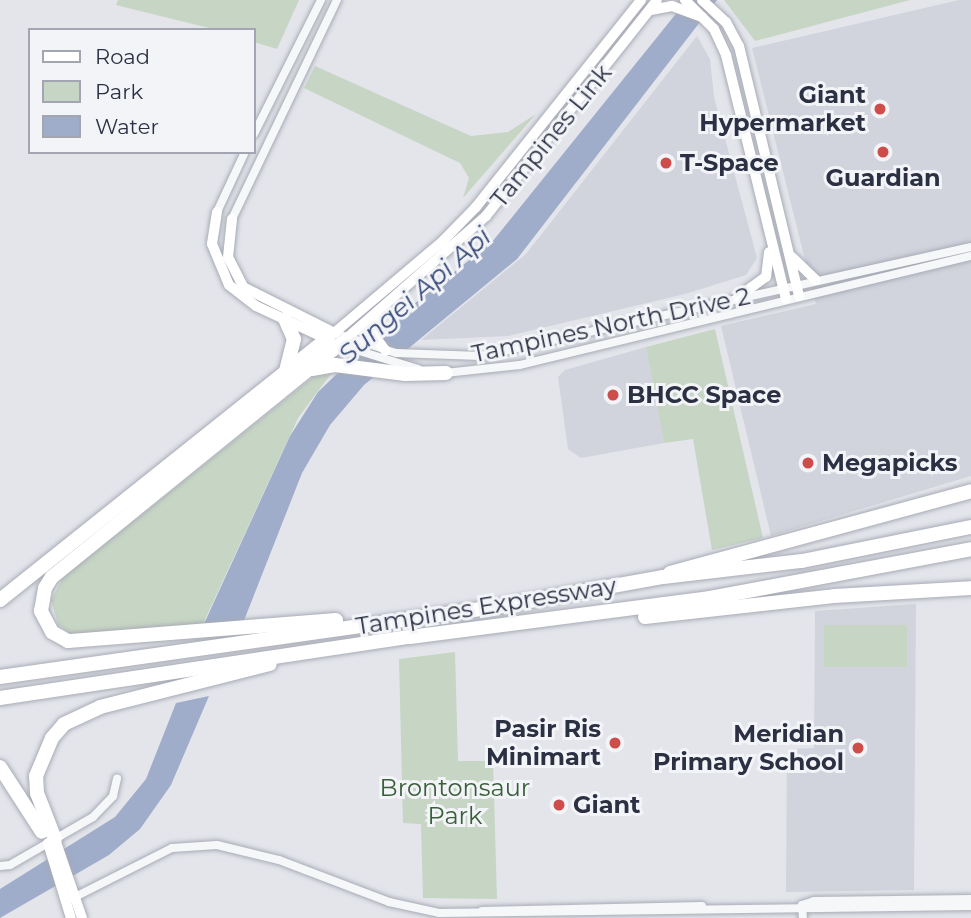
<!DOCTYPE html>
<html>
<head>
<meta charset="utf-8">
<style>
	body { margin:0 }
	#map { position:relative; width:971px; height:918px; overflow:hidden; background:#e3e5eb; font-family:Montserrat,sans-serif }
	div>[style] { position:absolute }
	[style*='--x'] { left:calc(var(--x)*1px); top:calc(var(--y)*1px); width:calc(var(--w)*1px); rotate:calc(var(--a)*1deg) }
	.built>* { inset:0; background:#d1d4dd }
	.green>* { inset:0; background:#c6d5c4; transform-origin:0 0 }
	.water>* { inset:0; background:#9fadca }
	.roads { filter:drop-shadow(0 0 2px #a8abb5) drop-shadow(0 0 2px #a8abb5) }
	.street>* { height:8px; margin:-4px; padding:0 4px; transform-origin:4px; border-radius:4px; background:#f6f7f9 }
	.secondary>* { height:10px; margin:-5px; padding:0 5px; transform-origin:5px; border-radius:5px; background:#fff }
	.highway>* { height:14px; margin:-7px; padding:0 7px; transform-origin:7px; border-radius:7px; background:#fff }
	.dots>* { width:19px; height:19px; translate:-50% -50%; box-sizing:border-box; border:4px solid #f3f4f8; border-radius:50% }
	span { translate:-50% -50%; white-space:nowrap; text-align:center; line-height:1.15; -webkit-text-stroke:6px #f3f4f8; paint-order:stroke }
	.poi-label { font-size:24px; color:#2b3043; font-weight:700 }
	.right { translate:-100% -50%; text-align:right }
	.left { translate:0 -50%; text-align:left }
	.street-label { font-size:24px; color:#2b3043 }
	.park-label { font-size:24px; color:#395f38 }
	.water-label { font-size:26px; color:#354877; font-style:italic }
	.legend { position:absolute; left:28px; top:28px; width:228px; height:126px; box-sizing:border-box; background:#f3f4f8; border:2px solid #a3a6b0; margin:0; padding:9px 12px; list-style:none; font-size:21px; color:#2b3043 }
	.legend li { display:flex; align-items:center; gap:14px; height:35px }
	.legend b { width:35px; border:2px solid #a3a6b0 }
</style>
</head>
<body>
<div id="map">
	<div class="built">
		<i style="clip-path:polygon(959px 0,971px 0,971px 476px,771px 536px,721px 326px,816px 304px,752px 48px)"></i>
		<i style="clip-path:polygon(697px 36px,710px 59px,714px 97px,757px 258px,746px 275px,685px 294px,508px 336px,421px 340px,526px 254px)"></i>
		<i style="clip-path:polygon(646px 347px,664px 443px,581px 458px,568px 449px,558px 377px,565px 370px)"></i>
		<i style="clip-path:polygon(916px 604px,914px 890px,786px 892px,787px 749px,814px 748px,815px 611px)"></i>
	</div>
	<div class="green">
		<i style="clip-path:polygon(118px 0,299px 0,277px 49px,254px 42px,254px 30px,217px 30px,116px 5px)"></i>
		<i style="clip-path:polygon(724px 0,910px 0,755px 41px)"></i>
		<i style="clip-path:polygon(315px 66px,471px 136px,508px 132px,536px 114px,463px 198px,469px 178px,460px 163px,304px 88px)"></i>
		<i style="clip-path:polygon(715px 329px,763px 538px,712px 550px,693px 439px,664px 443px,646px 347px)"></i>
		<i style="clip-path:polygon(333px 371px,298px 418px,202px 626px,72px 635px,58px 624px,51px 600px,63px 578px,318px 373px)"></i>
		<i style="left:824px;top:625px;width:83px;height:42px"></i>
		<i style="clip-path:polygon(455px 652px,458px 761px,493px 761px,497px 899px,423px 898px,421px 824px,403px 823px,399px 659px)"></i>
	</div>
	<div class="water">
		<i style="clip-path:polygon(687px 0,717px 0,517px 259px,364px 385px,330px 425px,302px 473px,243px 623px,203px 626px,290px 436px,318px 392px,390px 323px,492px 242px)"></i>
		<i style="clip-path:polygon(209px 696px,171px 785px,140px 829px,109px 855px,0 918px,0 889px,115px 817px,146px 779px,176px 703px)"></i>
	</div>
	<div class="roads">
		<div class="street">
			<i style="--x:254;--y:134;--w:150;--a:-63.4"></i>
			<i style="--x:217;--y:212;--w:66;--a:-65"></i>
			<i style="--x:232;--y:219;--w:243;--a:-64.4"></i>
			<i style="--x:335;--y:333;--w:64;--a:18.2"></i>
			<i style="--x:396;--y:353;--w:85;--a:2"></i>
			<i style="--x:481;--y:356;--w:502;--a:-12.54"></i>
			<i style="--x:337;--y:344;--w:85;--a:17.2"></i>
			<i style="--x:445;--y:373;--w:75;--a:-6.1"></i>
			<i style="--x:520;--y:365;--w:464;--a:-13.6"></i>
			<i style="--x:0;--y:866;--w:10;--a:-6"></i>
			<i style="--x:10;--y:865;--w:96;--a:-30"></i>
			<i style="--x:93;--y:817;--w:29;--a:-46"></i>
			<i style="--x:113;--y:796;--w:18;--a:-77"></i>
			<i style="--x:71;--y:899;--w:113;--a:-26.8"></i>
			<i style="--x:172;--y:848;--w:45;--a:-3.8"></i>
			<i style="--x:217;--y:845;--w:64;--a:13.6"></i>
			<i style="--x:279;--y:860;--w:118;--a:20.9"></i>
			<i style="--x:389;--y:902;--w:51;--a:12.4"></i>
			<i style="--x:439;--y:913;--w:532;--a:-0.75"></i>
			<i style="--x:802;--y:905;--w:13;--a:-18"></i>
			<i style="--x:814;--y:901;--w:157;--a:-0.7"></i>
			<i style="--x:802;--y:905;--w:13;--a:86"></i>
			<i style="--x:482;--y:911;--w:220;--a:-1.3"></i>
		</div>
		<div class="secondary">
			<i style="--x:685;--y:0;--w:41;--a:45"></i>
			<i style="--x:714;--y:29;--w:29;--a:65"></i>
			<i style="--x:726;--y:55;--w:251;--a:76.2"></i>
			<i style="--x:702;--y:0;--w:33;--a:43"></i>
			<i style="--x:726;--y:22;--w:27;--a:62"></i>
			<i style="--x:739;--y:46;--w:257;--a:76.5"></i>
			<i style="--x:651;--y:10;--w:21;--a:-11"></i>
			<i style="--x:672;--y:6;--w:32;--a:20"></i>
			<i style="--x:217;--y:212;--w:32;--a:99"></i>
			<i style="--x:212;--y:244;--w:44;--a:67.5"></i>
			<i style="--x:229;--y:285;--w:34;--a:38"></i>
			<i style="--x:256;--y:306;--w:78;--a:24.9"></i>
			<i style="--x:327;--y:339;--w:153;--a:-40.2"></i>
			<i style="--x:444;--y:240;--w:46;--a:-45.9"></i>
			<i style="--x:476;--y:207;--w:265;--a:-51.4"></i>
			<i style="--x:232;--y:219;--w:38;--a:96"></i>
			<i style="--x:228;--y:257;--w:34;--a:63"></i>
			<i style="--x:243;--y:287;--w:103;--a:26.6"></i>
			<i style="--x:792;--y:257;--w:33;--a:44"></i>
			<i style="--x:738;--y:297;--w:34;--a:-36"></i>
			<i style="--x:766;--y:277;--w:25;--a:-83"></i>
			<i style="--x:377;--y:314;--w:20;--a:101"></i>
			<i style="--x:373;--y:334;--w:21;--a:53"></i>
			<i style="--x:339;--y:345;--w:196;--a:-41.3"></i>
			<i style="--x:486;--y:216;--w:275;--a:-51.6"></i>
			<i style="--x:55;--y:839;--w:83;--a:71.1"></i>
			<i style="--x:48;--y:843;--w:78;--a:73"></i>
		</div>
		<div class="highway">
			<i style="--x:285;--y:319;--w:22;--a:66"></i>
			<i style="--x:294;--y:339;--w:32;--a:104"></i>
			<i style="--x:312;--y:369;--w:23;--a:-10"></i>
			<i style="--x:335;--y:365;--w:71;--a:7.3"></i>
			<i style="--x:405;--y:374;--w:41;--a:-1.4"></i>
			<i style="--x:670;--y:573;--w:312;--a:-15.2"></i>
			<i style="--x:0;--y:600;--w:418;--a:-38.6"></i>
			<i style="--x:645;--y:617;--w:190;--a:-6.3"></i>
			<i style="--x:834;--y:596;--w:137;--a:-3.3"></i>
			<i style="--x:336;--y:620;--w:269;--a:175.5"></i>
			<i style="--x:68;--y:641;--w:18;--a:-151"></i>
			<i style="--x:52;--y:632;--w:24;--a:-118"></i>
			<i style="--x:41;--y:611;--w:23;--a:-80"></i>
			<i style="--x:45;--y:588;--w:13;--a:-58"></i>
			<i style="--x:52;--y:577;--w:369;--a:-39"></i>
			<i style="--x:0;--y:677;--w:507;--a:-8.05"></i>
			<i style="--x:502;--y:606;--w:164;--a:-10.2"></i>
			<i style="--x:663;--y:577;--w:140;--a:-6.6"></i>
			<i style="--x:802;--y:561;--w:172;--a:-11.4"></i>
			<i style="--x:0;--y:698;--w:415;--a:-8.5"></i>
			<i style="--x:410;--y:637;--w:303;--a:-7.4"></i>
			<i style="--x:710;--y:598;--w:266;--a:-10.6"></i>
			<i style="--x:0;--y:767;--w:77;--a:57.1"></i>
			<i style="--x:55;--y:839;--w:49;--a:-111.4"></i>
			<i style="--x:37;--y:793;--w:17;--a:-93"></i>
			<i style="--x:36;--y:776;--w:41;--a:-67.2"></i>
			<i style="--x:52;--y:738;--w:18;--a:-49"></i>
			<i style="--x:64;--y:724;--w:40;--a:-25"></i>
			<i style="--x:100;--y:707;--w:175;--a:-14.2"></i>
		</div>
	</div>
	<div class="dots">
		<i style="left:880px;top:109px;background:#ce4c4a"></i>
		<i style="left:883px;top:152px;background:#ce4c4a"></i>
		<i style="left:666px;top:163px;background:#ce4c4a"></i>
		<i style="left:613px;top:395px;background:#ce4c4a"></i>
		<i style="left:808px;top:463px;background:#ce4c4a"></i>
		<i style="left:615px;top:743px;background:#ce4c4a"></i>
		<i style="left:858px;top:748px;background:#ce4c4a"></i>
		<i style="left:559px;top:805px;background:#ce4c4a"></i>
	</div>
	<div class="poi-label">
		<span class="right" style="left:866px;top:109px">Giant<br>Hypermarket</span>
		<span class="left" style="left:680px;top:163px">T-Space</span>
		<span style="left:883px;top:178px">Guardian</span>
		<span class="left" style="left:627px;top:395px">BHCC Space</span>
		<span class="left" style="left:822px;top:463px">Megapicks</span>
		<span class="right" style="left:601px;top:743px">Pasir Ris<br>Minimart</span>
		<span class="right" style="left:844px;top:748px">Meridian<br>Primary School</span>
		<span class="left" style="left:573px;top:805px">Giant</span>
	</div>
	<div class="street-label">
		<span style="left:551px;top:136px;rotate:-51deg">Tampines Link</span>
		<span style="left:611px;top:325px;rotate:-12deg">Tampines North Drive 2</span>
		<span style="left:486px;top:606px;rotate:-9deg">Tampines Expressway</span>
	</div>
	<div class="park-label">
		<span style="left:455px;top:802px">Brontonsaur<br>Park</span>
	</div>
	<div class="water-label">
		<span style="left:415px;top:296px;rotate:-41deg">Sungei Api Api</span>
	</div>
	<ul class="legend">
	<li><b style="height:9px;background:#fff"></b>Road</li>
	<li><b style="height:19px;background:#c6d5c4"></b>Park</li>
	<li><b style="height:19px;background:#9fadca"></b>Water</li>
	</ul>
</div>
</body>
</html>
